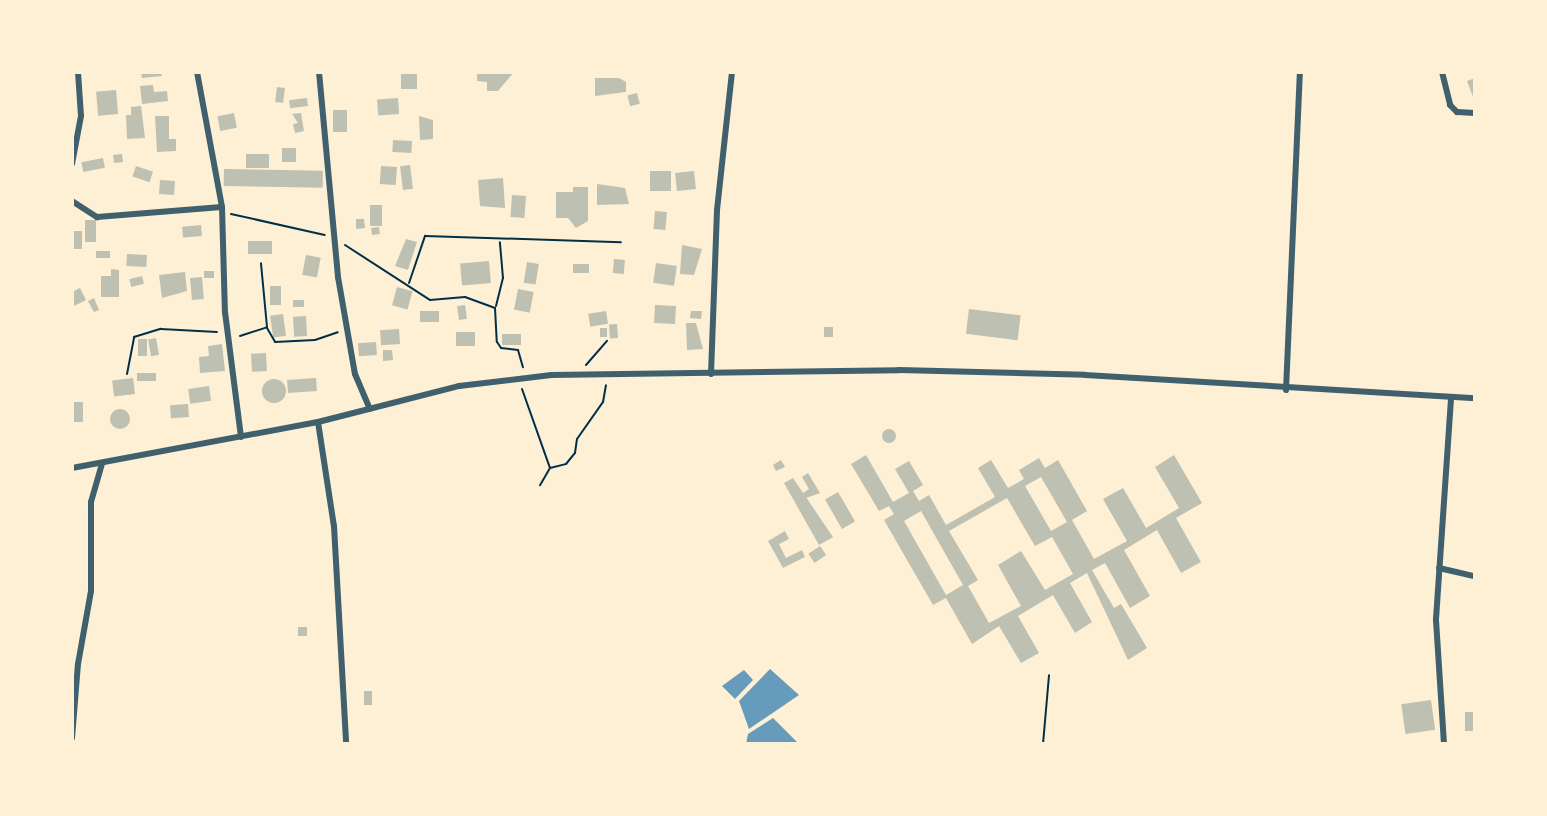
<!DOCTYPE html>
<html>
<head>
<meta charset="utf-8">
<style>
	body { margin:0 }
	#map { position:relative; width:1547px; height:816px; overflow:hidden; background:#fdf0d5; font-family:"Nunito Sans",sans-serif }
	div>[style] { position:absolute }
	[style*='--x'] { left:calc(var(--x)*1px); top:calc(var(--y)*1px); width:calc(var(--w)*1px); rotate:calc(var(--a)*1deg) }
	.water>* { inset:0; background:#669bbc }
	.building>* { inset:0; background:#bec0b2; transform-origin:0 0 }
	.round { border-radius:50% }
	.path>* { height:2px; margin:-1px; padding:0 1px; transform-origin:1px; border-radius:1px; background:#003049 }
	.minor>* { height:6px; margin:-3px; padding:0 3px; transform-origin:3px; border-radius:3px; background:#3f606c }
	span { translate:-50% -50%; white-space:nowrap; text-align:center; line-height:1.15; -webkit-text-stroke:7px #fdf0d5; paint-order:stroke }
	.frame { position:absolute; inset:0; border:74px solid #fdf0d5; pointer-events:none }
</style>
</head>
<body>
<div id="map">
	<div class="water">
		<i style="clip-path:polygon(770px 669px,799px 695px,749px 729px,739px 701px)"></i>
		<i style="clip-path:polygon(744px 670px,753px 680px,735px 699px,722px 686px)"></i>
		<i style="clip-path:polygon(773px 718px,799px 744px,746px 744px,748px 734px)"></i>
	</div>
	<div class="building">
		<i style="clip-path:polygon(141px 72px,161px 72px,162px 76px,142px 78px)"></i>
		<i style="left:401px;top:72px;width:16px;height:17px"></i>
		<i style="clip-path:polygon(477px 72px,514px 72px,498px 91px,487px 91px,487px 82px,477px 81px)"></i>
		<i style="clip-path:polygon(595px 78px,619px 78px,626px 82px,626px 92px,595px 96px)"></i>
		<i style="clip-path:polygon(1475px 78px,1475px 102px,1467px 81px)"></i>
		<i style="clip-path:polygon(153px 85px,154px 92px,167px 91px,168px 101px,142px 104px,140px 86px)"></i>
		<i style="left:277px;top:87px;width:8px;height:15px;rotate:7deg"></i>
		<i style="left:116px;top:90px;width:24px;height:20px;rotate:85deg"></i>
		<i style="left:637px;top:93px;width:11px;height:10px;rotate:75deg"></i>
		<i style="left:307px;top:98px;width:8px;height:18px;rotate:83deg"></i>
		<i style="left:398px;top:98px;width:16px;height:21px;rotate:86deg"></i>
		<i style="clip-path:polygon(141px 106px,145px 138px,127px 139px,126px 115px,131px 115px,131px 107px)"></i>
		<i style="left:333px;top:110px;width:14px;height:22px"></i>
		<i style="left:234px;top:113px;width:15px;height:17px;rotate:79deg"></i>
		<i style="clip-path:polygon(301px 113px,304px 131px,295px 133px,293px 124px,298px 123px,292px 114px)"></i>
		<i style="clip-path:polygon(155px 116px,169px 116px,169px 139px,176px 139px,176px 151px,157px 152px)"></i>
		<i style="clip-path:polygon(419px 116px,433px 120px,433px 139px,420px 140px)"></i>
		<i style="left:393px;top:140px;width:19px;height:12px;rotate:3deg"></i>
		<i style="left:282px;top:148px;width:14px;height:14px"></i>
		<i style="left:122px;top:154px;width:8px;height:9px;rotate:83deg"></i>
		<i style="left:246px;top:154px;width:23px;height:14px"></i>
		<i style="left:103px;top:158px;width:10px;height:22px;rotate:79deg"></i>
		<i style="left:410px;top:165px;width:24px;height:10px;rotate:83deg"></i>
		<i style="left:136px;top:166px;width:18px;height:11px;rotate:19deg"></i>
		<i style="left:381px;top:166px;width:16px;height:18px;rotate:4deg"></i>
		<i style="left:224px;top:169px;width:99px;height:17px;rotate:1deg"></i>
		<i style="left:671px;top:171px;width:20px;height:21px;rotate:90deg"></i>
		<i style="left:694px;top:171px;width:18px;height:19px;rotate:84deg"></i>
		<i style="clip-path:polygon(503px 178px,505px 208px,480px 206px,478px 180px)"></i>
		<i style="left:160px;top:180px;width:15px;height:14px;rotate:4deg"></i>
		<i style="clip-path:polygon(597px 184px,625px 188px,629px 204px,597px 205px)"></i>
		<i style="clip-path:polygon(573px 187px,588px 187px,588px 221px,576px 228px,568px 218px,556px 218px,556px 192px,573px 192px)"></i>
		<i style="left:512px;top:195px;width:14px;height:22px;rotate:4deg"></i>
		<i style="left:370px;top:205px;width:12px;height:21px"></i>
		<i style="left:655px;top:211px;width:12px;height:18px;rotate:5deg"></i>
		<i style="clip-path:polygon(356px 219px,364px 219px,365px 228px,356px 229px)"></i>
		<i style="left:85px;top:220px;width:11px;height:22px"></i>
		<i style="left:201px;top:225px;width:11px;height:19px;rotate:85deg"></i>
		<i style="left:379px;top:227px;width:7px;height:8px;rotate:82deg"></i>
		<i style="left:72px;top:231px;width:10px;height:18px"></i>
		<i style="clip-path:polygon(406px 239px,417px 242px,408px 270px,395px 266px)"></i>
		<i style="left:272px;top:241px;width:13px;height:24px;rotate:90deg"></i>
		<i style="clip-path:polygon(682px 245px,702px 249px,694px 275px,680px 274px)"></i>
		<i style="left:110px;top:251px;width:7px;height:14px;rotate:90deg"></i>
		<i style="left:127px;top:254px;width:20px;height:12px;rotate:3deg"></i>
		<i style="left:306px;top:255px;width:15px;height:20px;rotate:11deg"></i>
		<i style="left:614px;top:259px;width:11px;height:14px;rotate:5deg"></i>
		<i style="left:489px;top:261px;width:22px;height:29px;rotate:85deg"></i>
		<i style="left:527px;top:262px;width:12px;height:21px;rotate:9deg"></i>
		<i style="left:656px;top:263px;width:21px;height:20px;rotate:8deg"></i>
		<i style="left:589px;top:264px;width:9px;height:16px;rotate:90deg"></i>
		<i style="clip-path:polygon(111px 269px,119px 270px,119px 297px,101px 297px,101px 276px,111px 276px)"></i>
		<i style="left:204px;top:271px;width:10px;height:7px"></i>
		<i style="clip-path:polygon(185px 272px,187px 291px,162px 298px,159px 275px)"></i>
		<i style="left:142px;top:276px;width:8px;height:13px;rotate:76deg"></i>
		<i style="left:202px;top:277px;width:22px;height:12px;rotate:85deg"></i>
		<i style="left:270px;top:286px;width:11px;height:19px"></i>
		<i style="left:397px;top:287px;width:16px;height:19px;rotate:15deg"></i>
		<i style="clip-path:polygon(80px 288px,86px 300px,72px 307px,72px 292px)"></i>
		<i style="left:518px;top:289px;width:16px;height:21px;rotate:11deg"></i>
		<i style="clip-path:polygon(94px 298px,99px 310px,94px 312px,88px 301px)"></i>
		<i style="left:293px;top:300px;width:11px;height:7px"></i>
		<i style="left:465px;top:305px;width:14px;height:8px;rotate:82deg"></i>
		<i style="left:655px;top:305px;width:21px;height:18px;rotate:3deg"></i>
		<i style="left:969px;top:309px;width:52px;height:25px;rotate:7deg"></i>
		<i style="left:420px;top:311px;width:19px;height:11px"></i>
		<i style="left:606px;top:311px;width:13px;height:18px;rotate:81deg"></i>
		<i style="clip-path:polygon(691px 311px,702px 311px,701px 319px,690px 318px)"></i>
		<i style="left:283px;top:314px;width:22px;height:13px;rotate:82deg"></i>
		<i style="left:306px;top:316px;width:20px;height:13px;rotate:87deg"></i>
		<i style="clip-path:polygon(686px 323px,696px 323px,703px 349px,687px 350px)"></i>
		<i style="left:617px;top:324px;width:14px;height:8px;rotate:86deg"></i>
		<i style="left:824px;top:327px;width:9px;height:10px"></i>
		<i style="left:600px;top:328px;width:7px;height:9px"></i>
		<i style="left:399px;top:329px;width:15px;height:19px;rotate:86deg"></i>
		<i style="left:456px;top:332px;width:19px;height:14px"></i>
		<i style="left:502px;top:334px;width:19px;height:11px"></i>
		<i style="left:156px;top:338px;width:17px;height:8px;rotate:80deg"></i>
		<i style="left:138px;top:339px;width:9px;height:17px"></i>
		<i style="left:376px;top:342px;width:13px;height:18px;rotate:86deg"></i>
		<i style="clip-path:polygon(222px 344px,225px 371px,200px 373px,199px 357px,209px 356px,208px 346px)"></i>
		<i style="clip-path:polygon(383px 350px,392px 350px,393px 360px,383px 361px)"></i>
		<i style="left:266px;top:353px;width:18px;height:15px;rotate:87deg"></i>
		<i style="left:137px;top:373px;width:19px;height:8px"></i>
		<i style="left:133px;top:378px;width:16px;height:21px;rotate:83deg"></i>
		<i style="left:316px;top:378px;width:13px;height:29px;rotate:86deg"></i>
		<i class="round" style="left:262px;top:379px;width:24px;height:24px"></i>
		<i style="left:209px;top:386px;width:15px;height:21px;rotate:82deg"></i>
		<i style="left:73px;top:402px;width:10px;height:20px"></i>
		<i style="left:188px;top:404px;width:13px;height:18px;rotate:86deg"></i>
		<i class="round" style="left:110px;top:409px;width:20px;height:20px"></i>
		<i class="round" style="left:882px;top:429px;width:14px;height:14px"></i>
		<i style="clip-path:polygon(evenodd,866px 455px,893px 502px,909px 493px,895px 469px,909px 461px,923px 485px,913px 491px,919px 501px,929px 495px,946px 525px,995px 497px,978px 468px,991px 460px,1008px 488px,1024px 479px,1019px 470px,1039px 458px,1045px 468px,1058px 460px,1087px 511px,1072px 520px,1094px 559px,1127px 541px,1103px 499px,1123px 488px,1146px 528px,1179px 508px,1155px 467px,1174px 455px,1202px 503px,1176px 518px,1201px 562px,1181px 573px,1157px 530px,1124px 550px,1150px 596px,1130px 608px,1105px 563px,1092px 570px,1114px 608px,1121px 604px,1147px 648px,1128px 660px,1087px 573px,1070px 583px,1092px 622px,1075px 633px,1053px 595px,1018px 616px,1039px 653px,1021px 663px,999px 626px,972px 644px,946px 598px,933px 605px,884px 520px,894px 514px,889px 506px,879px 511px,851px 464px,866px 455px,1041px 477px,1067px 522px,1051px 531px,1025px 486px,1041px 477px,866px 455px,1007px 498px,1035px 546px,1052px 537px,1073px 574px,1045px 590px,1021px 551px,998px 565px,1021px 606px,989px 623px,968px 586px,978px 580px,949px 531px,1007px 498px,866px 455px,921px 511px,963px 585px,946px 595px,904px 521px,921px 511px)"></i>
		<i style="clip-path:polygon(781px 460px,785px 467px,776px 471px,773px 465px)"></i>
		<i style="clip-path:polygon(808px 473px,820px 493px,806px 498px,803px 493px,809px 489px,802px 477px)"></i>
		<i style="clip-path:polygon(793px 478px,833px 537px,819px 545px,784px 483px)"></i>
		<i style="left:838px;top:492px;width:34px;height:15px;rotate:60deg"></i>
		<i style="clip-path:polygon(785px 531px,789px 539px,779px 544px,786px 558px,802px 550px,805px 557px,783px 568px,768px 541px)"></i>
		<i style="left:820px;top:546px;width:11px;height:14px;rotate:56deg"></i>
		<i style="left:298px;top:627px;width:9px;height:9px"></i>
		<i style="left:364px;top:691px;width:8px;height:14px"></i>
		<i style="left:1431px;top:700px;width:30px;height:30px;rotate:82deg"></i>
		<i style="left:1465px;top:712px;width:10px;height:19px"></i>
	</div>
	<div class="path">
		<i style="--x:231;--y:214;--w:96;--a:12.6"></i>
		<i style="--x:345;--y:245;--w:101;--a:32.9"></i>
		<i style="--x:430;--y:300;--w:35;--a:-5"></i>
		<i style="--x:465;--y:297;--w:32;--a:20"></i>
		<i style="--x:495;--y:308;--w:34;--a:87"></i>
		<i style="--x:497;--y:342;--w:7;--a:56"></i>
		<i style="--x:501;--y:348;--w:17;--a:7"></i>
		<i style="--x:518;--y:350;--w:18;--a:74"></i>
		<i style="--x:409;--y:283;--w:50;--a:-71.2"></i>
		<i style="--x:425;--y:236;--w:196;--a:1.8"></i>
		<i style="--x:496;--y:306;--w:29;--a:-76"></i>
		<i style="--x:503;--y:278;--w:36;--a:-95"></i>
		<i style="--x:267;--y:328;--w:16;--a:60"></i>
		<i style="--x:275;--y:342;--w:40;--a:-2.9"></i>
		<i style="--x:315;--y:340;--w:24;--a:-19"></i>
		<i style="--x:240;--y:336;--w:28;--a:-18"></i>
		<i style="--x:267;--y:327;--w:64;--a:-95.4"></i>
		<i style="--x:586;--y:365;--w:32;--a:-49"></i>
		<i style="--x:127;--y:374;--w:38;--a:-79"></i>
		<i style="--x:134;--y:337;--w:28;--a:-17"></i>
		<i style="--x:161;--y:329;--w:56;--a:3.1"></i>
		<i style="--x:522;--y:389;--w:84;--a:70.5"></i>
		<i style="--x:550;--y:468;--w:20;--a:120"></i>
		<i style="--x:550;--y:468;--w:16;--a:-14"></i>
		<i style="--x:566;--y:464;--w:14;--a:-51"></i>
		<i style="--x:575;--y:453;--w:14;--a:-82"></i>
		<i style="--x:577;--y:439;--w:45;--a:-54.9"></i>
		<i style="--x:603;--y:402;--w:17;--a:-80"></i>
		<i style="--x:1043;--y:744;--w:69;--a:-85"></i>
	</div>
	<div class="minor">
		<i style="--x:197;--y:72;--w:137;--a:79.5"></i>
		<i style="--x:222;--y:207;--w:105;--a:88.4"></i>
		<i style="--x:225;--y:312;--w:126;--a:82.7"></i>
		<i style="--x:319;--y:72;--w:206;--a:84.7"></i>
		<i style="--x:338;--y:277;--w:98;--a:80.1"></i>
		<i style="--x:355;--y:374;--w:38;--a:67"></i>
		<i style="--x:1442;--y:72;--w:34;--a:76"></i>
		<i style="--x:1450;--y:105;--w:10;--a:45"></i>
		<i style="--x:1457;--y:112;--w:18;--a:3"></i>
		<i style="--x:72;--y:164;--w:49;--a:-79.4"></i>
		<i style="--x:81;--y:116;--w:44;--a:-93.9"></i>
		<i style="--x:72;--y:201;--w:30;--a:33"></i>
		<i style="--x:97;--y:217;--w:125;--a:-4.6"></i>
		<i style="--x:711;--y:374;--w:164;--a:-87.9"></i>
		<i style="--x:717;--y:210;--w:139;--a:-83.8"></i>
		<i style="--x:1286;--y:390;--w:318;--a:-87.5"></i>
		<i style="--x:318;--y:422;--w:105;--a:81.3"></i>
		<i style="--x:334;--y:526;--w:218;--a:86.8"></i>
		<i style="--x:72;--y:468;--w:250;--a:-10.6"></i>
		<i style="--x:318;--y:422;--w:146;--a:-14.3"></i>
		<i style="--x:459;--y:386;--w:93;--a:-6.8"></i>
		<i style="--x:551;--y:375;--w:348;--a:-0.8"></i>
		<i style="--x:899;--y:370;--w:186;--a:1.5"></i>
		<i style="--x:1085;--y:375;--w:391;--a:3.4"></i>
		<i style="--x:1439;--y:568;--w:37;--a:13"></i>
		<i style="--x:72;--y:738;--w:74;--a:-85.4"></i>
		<i style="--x:78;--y:664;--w:74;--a:-79.9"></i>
		<i style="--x:91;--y:591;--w:89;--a:-90"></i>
		<i style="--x:91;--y:502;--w:40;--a:-74"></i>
		<i style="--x:1444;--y:744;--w:125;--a:-93.7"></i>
		<i style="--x:1436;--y:619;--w:222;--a:-86.1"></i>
	</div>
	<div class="frame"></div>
</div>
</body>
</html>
